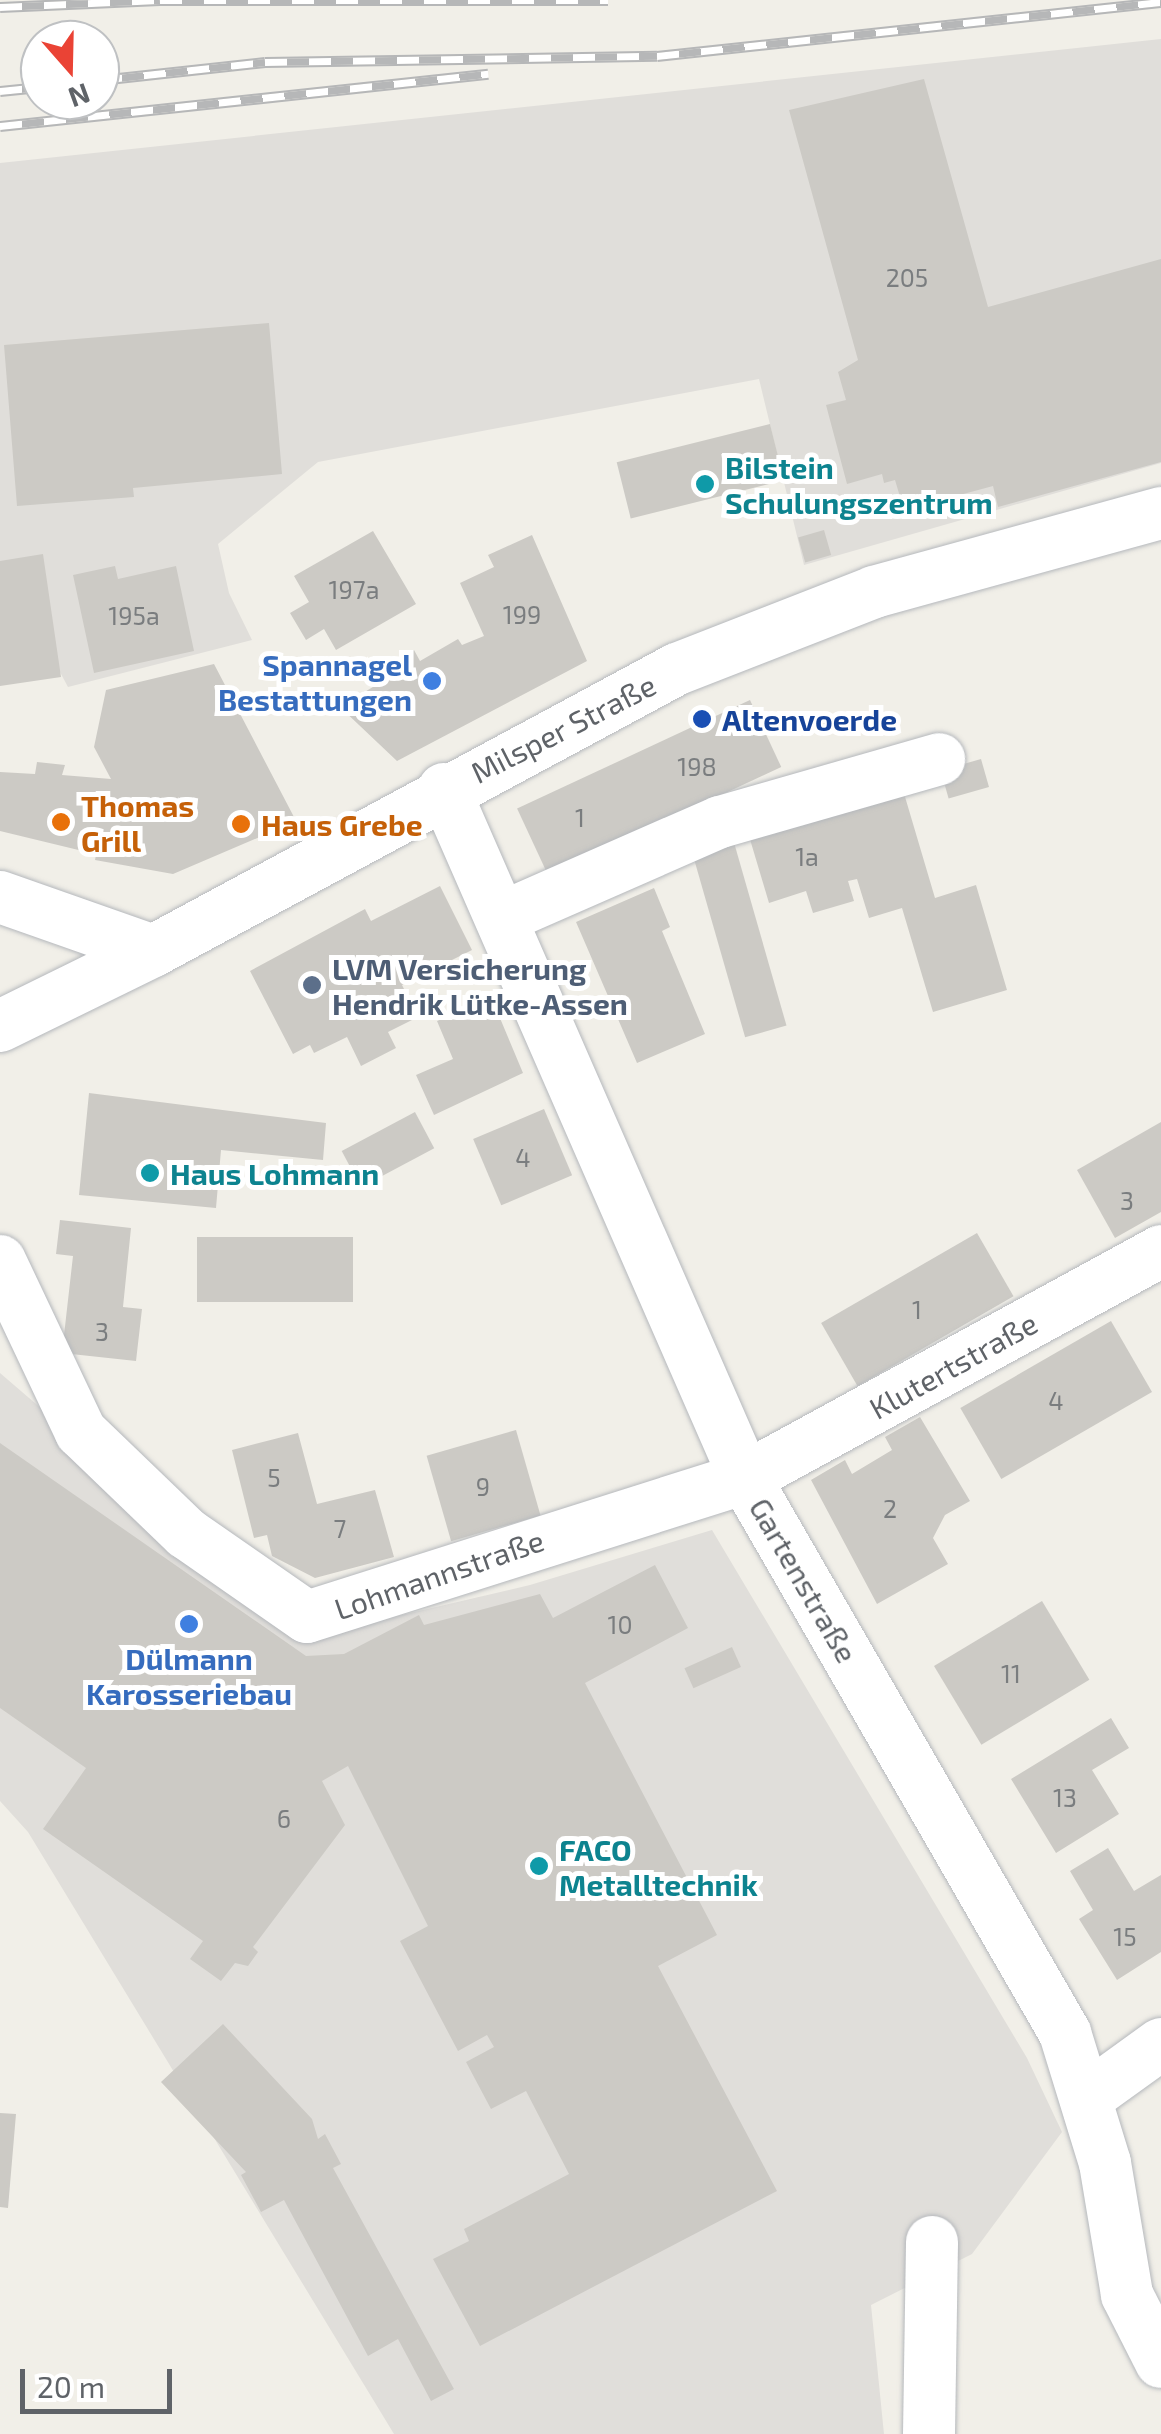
<!DOCTYPE html>
<html>
<head>
<meta charset="utf-8">
<style>
	body { margin:0 }
	#map { position:relative; width:1161px; height:2434px; overflow:hidden; background:#f1efe8; font-family:"Exo 2",sans-serif }
	div>[style] { position:absolute }
	[style*='--x'] { left:calc(var(--x)*1px); top:calc(var(--y)*1px); width:calc(var(--w)*1px); rotate:calc(var(--a)*1deg) }
	.industrial>* { inset:0; background:#e0deda }
	.building>* { inset:0; background:#cccac5; transform-origin:0 0 }
	.roads { filter:drop-shadow(0 0 2px #b5b8bc) drop-shadow(0 0 2px #b5b8bc) }
	.minor>* { height:52px; margin:-26px; padding:0 26px; transform-origin:26px; border-radius:26px; background:#fff }
	.rail>* { height:11px; margin-top:-5.5px; transform-origin:0; background:repeating-linear-gradient(90deg,#fff 0 22px,#b6b7b8 0 44px); box-sizing:border-box; border-block:2px solid #b6b7b8 }
	.dots>* { width:28px; height:28px; translate:-50% -50%; box-sizing:border-box; border:5px solid #fff; border-radius:50% }
	span { translate:-50% -50%; white-space:nowrap; text-align:center; line-height:1.15; -webkit-text-stroke:10px #fff; paint-order:stroke }
	.number-label { font-size:25px; color:#7a7d7f }
	.number-label span { -webkit-text-stroke-width:0 }
	.culture-label { font-size:30px; color:#0d838f; font-weight:700 }
	.left { translate:0 -50%; text-align:left }
	.shop-label { font-size:30px; color:#366cbe; font-weight:700 }
	.right { translate:-100% -50%; text-align:right }
	.transit-label { font-size:30px; color:#164399; font-weight:700 }
	.street-label { font-size:30px; color:#5f6368 }
	.food-label { font-size:30px; color:#c56008; font-weight:700 }
	.service-label { font-size:30px; color:#4e5e75; font-weight:700 }
	.north { position:absolute; left:20px; top:20px; width:100px; height:100px; box-sizing:border-box; background:#fff; border:2px solid #bfc1c3; border-radius:50%; rotate:160deg; font-size:28px; font-weight:700; line-height:40px; text-align:center; color:#5f6368 }
	.north::after { content:''; display:block; margin:auto; width:35px; height:45px; background:#ea4335; clip-path:polygon(50% 0,100% 100%,50% 72%,0 100%) }
	.scale { position:absolute; left:20px; top:2369px; width:152px; height:45px; box-sizing:border-box; border:5px solid #5f6368; border-top:0; padding-left:12px; font-size:30px; line-height:35px; white-space:nowrap; color:#5f6368; -webkit-text-stroke:8px #fff; paint-order:stroke }
</style>
</head>
<body>
<div id="map">
	<div class="industrial">
		<i style="clip-path:polygon(1161px 39px,1161px 463px,804px 565px,759px 379px,318px 462px,218px 544px,229px 593px,252px 640px,68px 687px,60px 672px,0 682px,0 163px)"></i>
		<i style="clip-path:polygon(0 1373px,307px 1637px,530px 1585px,712px 1530px,1027px 2058px,1062px 2132px,972px 2254px,871px 2305px,884px 2434px,394px 2434px,28px 1832px,0 1801px)"></i>
	</div>
	<div class="building">
		<i style="clip-path:polygon(924px 79px,988px 307px,1161px 259px,1161px 462px,998px 507px,993px 486px,904px 510px,895px 480px,884px 483px,882px 474px,847px 484px,826px 405px,846px 400px,838px 372px,858px 360px,789px 110px)"></i>
		<i style="clip-path:polygon(269px 323px,282px 474px,133px 488px,134px 497px,17px 506px,4px 345px)"></i>
		<i style="left:770px;top:424px;width:58px;height:158px;rotate:76deg"></i>
		<i style="left:824px;top:530px;width:26px;height:27px;rotate:74deg"></i>
		<i style="clip-path:polygon(373px 531px,416px 604px,336px 650px,324px 629px,306px 640px,290px 613px,309px 602px,294px 576px)"></i>
		<i style="clip-path:polygon(532px 535px,587px 661px,397px 761px,340px 707px,391px 676px,386px 667px,414px 650px,420px 661px,458px 639px,462px 645px,484px 636px,460px 583px,494px 567px,488px 555px)"></i>
		<i style="clip-path:polygon(43px 554px,61px 677px,0 686px,0 561px)"></i>
		<i style="clip-path:polygon(115px 566px,118px 579px,176px 566px,194px 651px,94px 673px,73px 575px)"></i>
		<i style="clip-path:polygon(214px 664px,294px 817px,275px 825px,268px 810px,276px 830px,173px 874px,95px 860px,99px 840px,95px 854px,0 831px,0 772px,35px 774px,37px 762px,65px 765px,62px 775px,111px 779px,94px 747px,106px 690px)"></i>
		<i style="left:750px;top:700px;width:74px;height:257px;rotate:65deg"></i>
		<i style="left:981px;top:759px;width:29px;height:42px;rotate:74deg"></i>
		<i style="clip-path:polygon(903px 790px,935px 898px,976px 885px,1007px 990px,933px 1012px,902px 908px,869px 918px,857px 879px,848px 881px,854px 901px,813px 913px,806px 891px,769px 903px,749px 836px)"></i>
		<i style="left:733px;top:839px;width:194px;height:43px;rotate:74deg"></i>
		<i style="clip-path:polygon(440px 886px,472px 950px,402px 985px,418px 1017px,388px 1032px,396px 1048px,361px 1066px,347px 1037px,314px 1053px,310px 1045px,293px 1054px,250px 971px,365px 909px,371px 921px)"></i>
		<i style="clip-path:polygon(654px 888px,670px 927px,662px 931px,705px 1034px,637px 1063px,576px 922px)"></i>
		<i style="clip-path:polygon(492px 999px,523px 1073px,434px 1115px,416px 1075px,453px 1059px,437px 1021px)"></i>
		<i style="clip-path:polygon(89px 1093px,326px 1123px,323px 1160px,221px 1150px,216px 1208px,79px 1195px)"></i>
		<i style="left:544px;top:1109px;width:72px;height:77px;rotate:67deg"></i>
		<i style="left:415px;top:1112px;width:41px;height:83px;rotate:62deg"></i>
		<i style="clip-path:polygon(1161px 1122px,1161px 1212px,1115px 1238px,1077px 1170px)"></i>
		<i style="clip-path:polygon(60px 1220px,131px 1228px,123px 1307px,142px 1309px,136px 1361px,62px 1353px,73px 1256px,56px 1254px)"></i>
		<i style="left:977px;top:1233px;width:73px;height:180px;rotate:60deg"></i>
		<i style="left:353px;top:1237px;width:65px;height:156px;rotate:90deg"></i>
		<i style="left:1111px;top:1321px;width:82px;height:174px;rotate:60deg"></i>
		<i style="clip-path:polygon(920px 1417px,970px 1501px,945px 1515px,933px 1538px,948px 1564px,877px 1604px,811px 1480px,845px 1460px,852px 1474px,892px 1450px,885px 1437px)"></i>
		<i style="left:516px;top:1430px;width:89px;height:93px;rotate:74deg"></i>
		<i style="clip-path:polygon(298px 1433px,317px 1504px,375px 1490px,394px 1557px,315px 1578px,272px 1556px,267px 1535px,254px 1538px,232px 1450px)"></i>
		<i style="clip-path:polygon(0 1443px,306px 1656px,344px 1654px,419px 1615px,424px 1625px,540px 1594px,553px 1618px,655px 1565px,688px 1628px,585px 1683px,717px 1935px,658px 1966px,777px 2191px,480px 2346px,433px 2259px,469px 2241px,464px 2229px,569px 2174px,526px 2091px,491px 2109px,466px 2062px,494px 2047px,487px 2035px,458px 2051px,400px 1941px,428px 1926px,348px 1766px,322px 1781px,345px 1825px,253px 1947px,258px 1952px,248px 1966px,235px 1963px,221px 1981px,190px 1959px,203px 1941px,43px 1829px,86px 1768px,0 1708px)"></i>
		<i style="left:1042px;top:1601px;width:92px;height:126px;rotate:59deg"></i>
		<i style="left:732px;top:1647px;width:22px;height:52px;rotate:66deg"></i>
		<i style="clip-path:polygon(1111px 1718px,1129px 1748px,1092px 1770px,1119px 1814px,1056px 1853px,1011px 1779px)"></i>
		<i style="clip-path:polygon(1108px 1848px,1134px 1891px,1161px 1875px,1161px 1952px,1117px 1980px,1079px 1919px,1093px 1910px,1070px 1871px)"></i>
		<i style="clip-path:polygon(223px 2024px,312px 2119px,318px 2139px,325px 2134px,341px 2164px,333px 2168px,454px 2389px,431px 2401px,398px 2339px,368px 2356px,284px 2200px,261px 2212px,241px 2175px,246px 2172px,161px 2082px)"></i>
		<i style="clip-path:polygon(0 2113px,16px 2114px,8px 2208px,0 2207px)"></i>
	</div>
	<div class="roads">
		<div class="minor">
			<i style="--x:444;--y:789;--w:752;--a:66.4"></i>
			<i style="--x:745;--y:1478;--w:641;--a:60.03"></i>
			<i style="--x:1065;--y:2033;--w:136;--a:72.9"></i>
			<i style="--x:1105;--y:2163;--w:134;--a:80.5"></i>
			<i style="--x:1127;--y:2295;--w:75;--a:63.1"></i>
			<i style="--x:0;--y:897;--w:162;--a:19.4"></i>
			<i style="--x:501;--y:918;--w:239;--a:-23.7"></i>
			<i style="--x:720;--y:822;--w:228;--a:-16"></i>
			<i style="--x:0;--y:1026;--w:170;--a:-26.1"></i>
			<i style="--x:153;--y:951;--w:595;--a:-28.29"></i>
			<i style="--x:677;--y:669;--w:212;--a:-21.3"></i>
			<i style="--x:874;--y:592;--w:298;--a:-15.4"></i>
			<i style="--x:0;--y:1261;--w:189;--a:64.7"></i>
			<i style="--x:81;--y:1432;--w:146;--a:43.9"></i>
			<i style="--x:186;--y:1533;--w:147;--a:34.8"></i>
			<i style="--x:307;--y:1617;--w:460;--a:-17.6"></i>
			<i style="--x:745;--y:1478;--w:474;--a:-28.6"></i>
			<i style="--x:1089;--y:2096;--w:89;--a:-35.8"></i>
			<i style="--x:929;--y:2434;--w:192;--a:-89.1"></i>
		</div>
	</div>
	<div class="rail">
		<i style="--x:160;--y:0;--w:448;--a:0"></i>
		<i style="--x:0;--y:7;--w:160;--a:-2.5"></i>
		<i style="--x:100;--y:80;--w:166;--a:-6.2"></i>
		<i style="--x:265;--y:62;--w:392;--a:-0.9"></i>
		<i style="--x:657;--y:56;--w:507;--a:-6.12"></i>
		<i style="--x:0;--y:91;--w:40;--a:-5.7"></i>
		<i style="--x:0;--y:126;--w:491;--a:-6.1"></i>
	</div>
	<div class="dots">
		<i style="left:705px;top:484px;background:#0f9aa8"></i>
		<i style="left:432px;top:681px;background:#3f7fe0"></i>
		<i style="left:702px;top:719px;background:#1a4fb4"></i>
		<i style="left:61px;top:822px;background:#e8710a"></i>
		<i style="left:241px;top:824px;background:#e8710a"></i>
		<i style="left:312px;top:985px;background:#5c6f8a"></i>
		<i style="left:150px;top:1173px;background:#0f9aa8"></i>
		<i style="left:189px;top:1624px;background:#3f7fe0"></i>
		<i style="left:539px;top:1866px;background:#0f9aa8"></i>
	</div>
	<div class="number-label">
		<span style="left:907px;top:277px">205</span>
		<span style="left:354px;top:589px">197a</span>
		<span style="left:522px;top:614px">199</span>
		<span style="left:134px;top:615px">195a</span>
		<span style="left:697px;top:766px">198</span>
		<span style="left:580px;top:817px">1</span>
		<span style="left:807px;top:856px">1a</span>
		<span style="left:523px;top:1157px">4</span>
		<span style="left:1127px;top:1200px">3</span>
		<span style="left:917px;top:1309px">1</span>
		<span style="left:102px;top:1331px">3</span>
		<span style="left:1056px;top:1400px">4</span>
		<span style="left:274px;top:1477px">5</span>
		<span style="left:483px;top:1486px">9</span>
		<span style="left:890px;top:1508px">2</span>
		<span style="left:340px;top:1528px">7</span>
		<span style="left:620px;top:1624px">10</span>
		<span style="left:1011px;top:1673px">11</span>
		<span style="left:1065px;top:1797px">13</span>
		<span style="left:284px;top:1818px">6</span>
		<span style="left:1125px;top:1936px">15</span>
	</div>
	<div class="culture-label">
		<span class="left" style="left:725px;top:484px">Bilstein<br>Schulungszentrum</span>
		<span class="left" style="left:170px;top:1173px">Haus Lohmann</span>
		<span class="left" style="left:559px;top:1866px">FACO<br>Metalltechnik</span>
	</div>
	<div class="shop-label">
		<span class="right" style="left:412px;top:681px">Spannagel<br>Bestattungen</span>
		<span style="left:189px;top:1675px">Dülmann<br>Karosseriebau</span>
	</div>
	<div class="transit-label">
		<span class="left" style="left:722px;top:719px">Altenvoerde</span>
	</div>
	<div class="street-label">
		<span style="left:563px;top:728px;rotate:-27deg">Milsper Straße</span>
		<span style="left:953px;top:1365px;rotate:-29deg">Klutertstraße</span>
		<span style="left:439px;top:1574px;rotate:-19deg">Lohmannstraße</span>
		<span style="left:804px;top:1580px;rotate:60deg">Gartenstraße</span>
	</div>
	<div class="food-label">
		<span class="left" style="left:81px;top:822px">Thomas<br>Grill</span>
		<span class="left" style="left:261px;top:824px">Haus Grebe</span>
	</div>
	<div class="service-label">
		<span class="left" style="left:332px;top:985px">LVM Versicherung<br>Hendrik Lütke-Assen</span>
	</div>
	<div class="north">N</div>
	<div class="scale">20 m</div>
</div>
</body>
</html>
